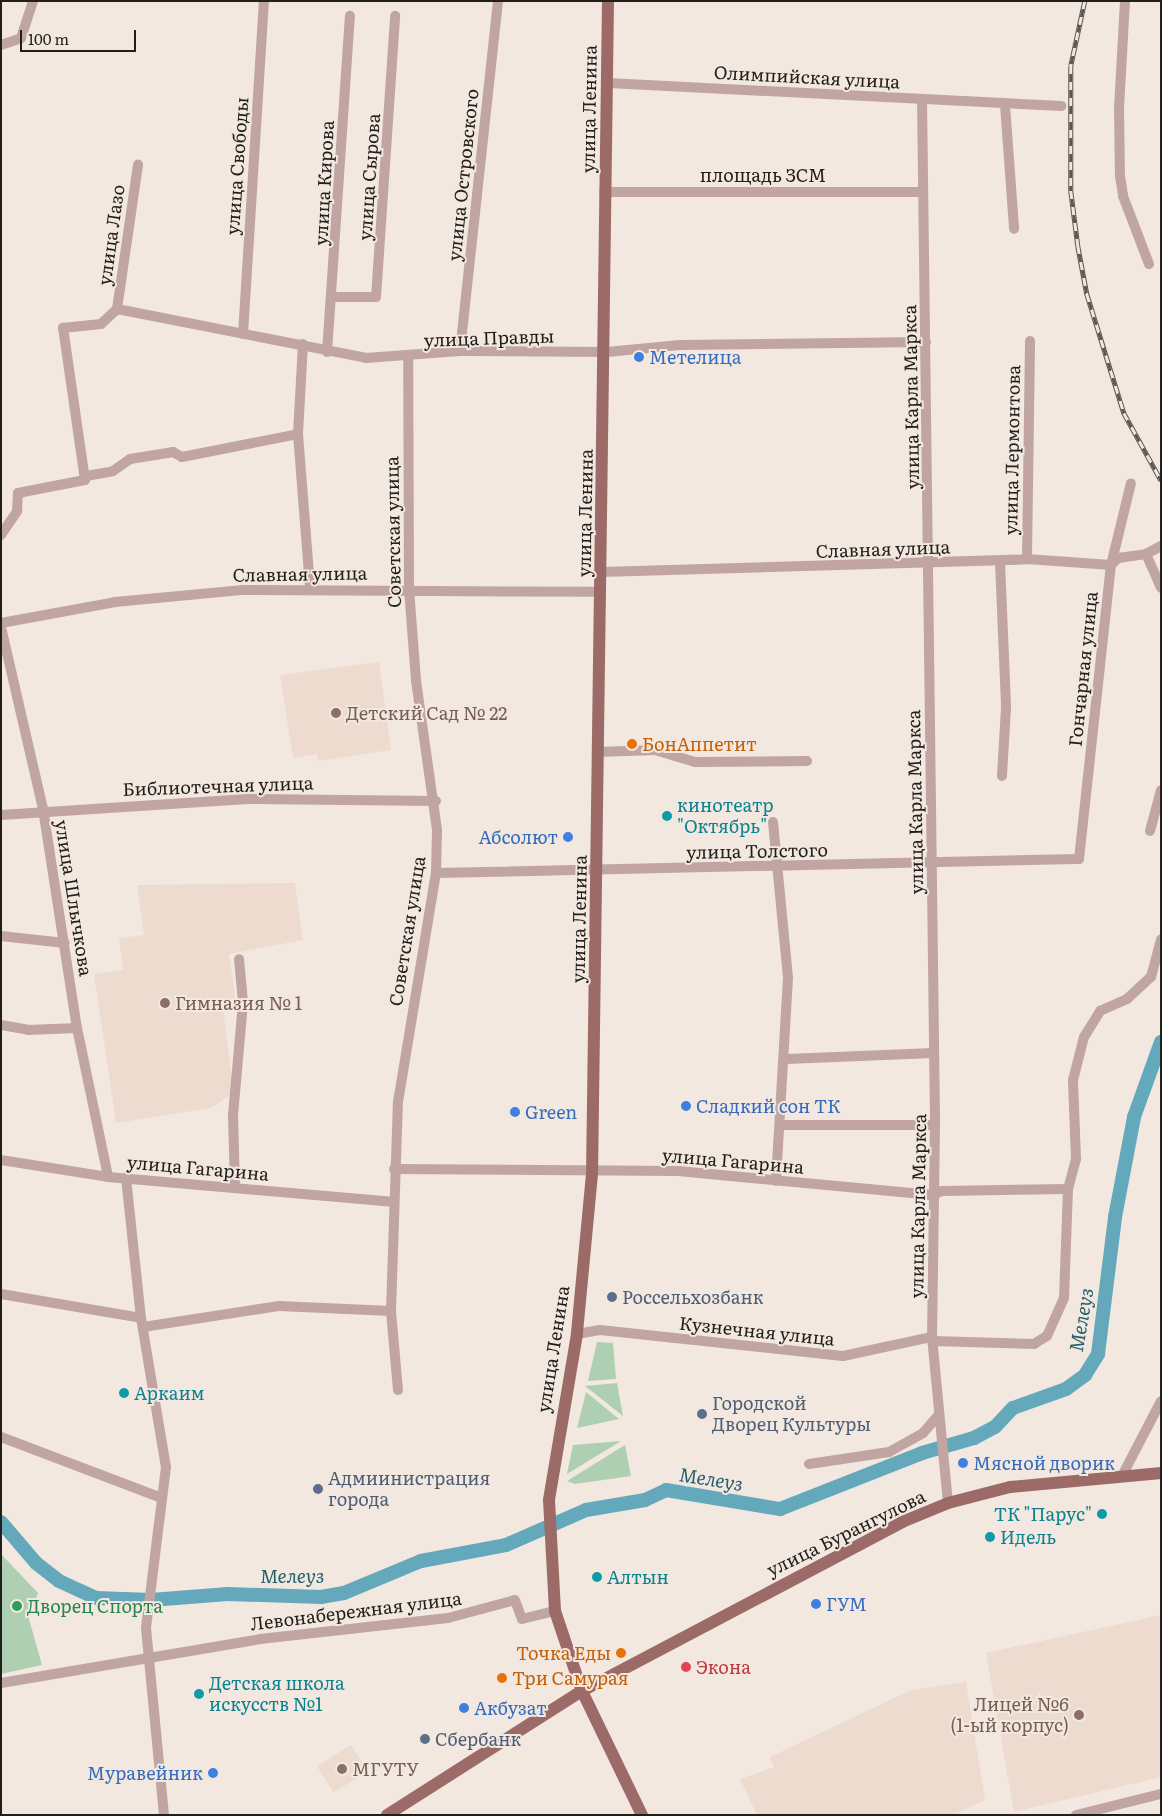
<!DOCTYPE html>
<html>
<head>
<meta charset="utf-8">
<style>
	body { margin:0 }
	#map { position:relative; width:1162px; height:1816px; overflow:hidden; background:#f2e8e0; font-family:Literata,serif }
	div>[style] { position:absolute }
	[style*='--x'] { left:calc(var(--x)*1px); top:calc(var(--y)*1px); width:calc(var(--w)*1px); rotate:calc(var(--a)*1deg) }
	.built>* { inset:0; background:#eddbcf; transform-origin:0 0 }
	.green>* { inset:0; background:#afcfb3 }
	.river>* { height:14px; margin:-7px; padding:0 7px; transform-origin:7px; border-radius:7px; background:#64a9bb }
	.minor>* { height:10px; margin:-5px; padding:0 5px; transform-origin:5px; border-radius:5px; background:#c1a5a2 }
	.major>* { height:12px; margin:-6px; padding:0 6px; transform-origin:6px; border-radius:6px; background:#9c6b67 }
	.rail>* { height:4.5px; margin-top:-2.25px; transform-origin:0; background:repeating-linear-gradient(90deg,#f2e8e0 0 8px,#5c5752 0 16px); box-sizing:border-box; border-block:1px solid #5c5752 }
	.dots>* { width:14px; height:14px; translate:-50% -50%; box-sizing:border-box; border:2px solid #f2e8e0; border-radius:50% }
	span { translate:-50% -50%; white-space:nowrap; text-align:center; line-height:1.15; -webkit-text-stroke:4px #f2e8e0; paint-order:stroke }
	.street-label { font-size:18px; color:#211e1b }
	.shop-label { font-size:18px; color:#366cbe }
	.left { translate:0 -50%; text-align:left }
	.right { translate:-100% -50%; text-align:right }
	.education-label { font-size:18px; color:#785e54 }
	.food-label { font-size:18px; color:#c56008 }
	.culture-label { font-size:18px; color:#0d838f }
	.service-label { font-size:18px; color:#4e5e75 }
	.leisure-label { font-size:18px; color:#27864d }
	.health-label { font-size:18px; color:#be3a42 }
	.water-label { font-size:19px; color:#265f6c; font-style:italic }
	.frame { position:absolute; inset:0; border:2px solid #211e1b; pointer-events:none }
	.scale { position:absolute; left:20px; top:30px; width:116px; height:22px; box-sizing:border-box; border:2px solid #211e1b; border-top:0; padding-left:6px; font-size:15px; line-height:18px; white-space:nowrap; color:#211e1b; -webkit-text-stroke:4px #f2e8e0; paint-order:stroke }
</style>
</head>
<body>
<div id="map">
	<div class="built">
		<i style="clip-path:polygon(379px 662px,391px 750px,318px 761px,317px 754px,293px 758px,280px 675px)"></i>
		<i style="clip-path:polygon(295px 883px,303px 940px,229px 954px,236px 1002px,223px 1009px,234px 1093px,211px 1108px,116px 1123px,94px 974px,123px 970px,119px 938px,144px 935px,137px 885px)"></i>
		<i style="clip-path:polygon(1161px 1615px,1161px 1777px,1014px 1812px,986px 1653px)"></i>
		<i style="clip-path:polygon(966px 1682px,985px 1800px,954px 1815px,757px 1815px,740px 1779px,774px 1767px,770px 1757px,911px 1690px)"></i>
		<i style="left:351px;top:1745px;width:31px;height:40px;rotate:58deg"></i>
	</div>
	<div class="green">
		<i style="clip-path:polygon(597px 1342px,613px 1343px,616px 1379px,588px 1381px)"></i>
		<i style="clip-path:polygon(617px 1383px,623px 1416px,585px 1386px)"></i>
		<i style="clip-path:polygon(586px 1392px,619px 1419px,577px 1428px)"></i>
		<i style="clip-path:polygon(621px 1441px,567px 1474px,573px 1445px)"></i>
		<i style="clip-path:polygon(625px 1445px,631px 1476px,575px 1484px,567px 1481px)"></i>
		<i style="clip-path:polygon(1px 1554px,38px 1593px,29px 1619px,42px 1665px,1px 1674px)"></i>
	</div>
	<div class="river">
		<i style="--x:1;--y:1522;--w:54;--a:49.5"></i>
		<i style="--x:36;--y:1563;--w:29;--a:38"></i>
		<i style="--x:59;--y:1581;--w:41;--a:24.7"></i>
		<i style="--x:96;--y:1598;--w:55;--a:2.1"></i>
		<i style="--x:151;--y:1600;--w:77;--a:-4.5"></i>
		<i style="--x:228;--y:1594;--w:93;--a:1.8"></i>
		<i style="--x:321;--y:1597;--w:23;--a:-10"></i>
		<i style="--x:344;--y:1593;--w:83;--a:-22.6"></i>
		<i style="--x:421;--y:1561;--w:86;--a:-10.7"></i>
		<i style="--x:506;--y:1545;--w:87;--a:-23.6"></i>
		<i style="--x:586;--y:1510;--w:60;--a:-9.6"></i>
		<i style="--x:645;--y:1500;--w:23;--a:-25"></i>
		<i style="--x:666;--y:1490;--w:116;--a:9.5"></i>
		<i style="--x:780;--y:1509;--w:153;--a:-21.5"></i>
		<i style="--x:922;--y:1453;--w:54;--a:-16.1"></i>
		<i style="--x:974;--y:1438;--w:24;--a:-28"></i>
		<i style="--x:995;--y:1427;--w:26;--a:-47"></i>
		<i style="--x:1013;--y:1408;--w:56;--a:-19.7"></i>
		<i style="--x:1066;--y:1389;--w:24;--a:-36"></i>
		<i style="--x:1085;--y:1375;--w:25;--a:-58"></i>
		<i style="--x:1098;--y:1354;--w:138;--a:-82.9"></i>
		<i style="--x:1115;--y:1217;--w:102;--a:-79.2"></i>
		<i style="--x:1134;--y:1117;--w:80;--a:-70.2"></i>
	</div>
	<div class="minor">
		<i style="--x:1125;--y:1;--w:106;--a:93.2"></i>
		<i style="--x:1119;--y:107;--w:69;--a:89.2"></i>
		<i style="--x:1120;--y:176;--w:20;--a:81"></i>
		<i style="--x:1123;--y:196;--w:73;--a:69.1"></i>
		<i style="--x:1;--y:45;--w:21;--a:-19"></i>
		<i style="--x:21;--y:38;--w:39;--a:-72"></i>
		<i style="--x:608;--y:83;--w:454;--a:2.9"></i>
		<i style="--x:922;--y:99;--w:1026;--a:89.27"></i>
		<i style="--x:935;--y:1125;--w:212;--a:90.8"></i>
		<i style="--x:932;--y:1337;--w:167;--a:84.5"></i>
		<i style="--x:1005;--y:105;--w:124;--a:85.8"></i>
		<i style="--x:604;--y:192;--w:318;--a:0"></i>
		<i style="--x:333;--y:297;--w:43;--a:0"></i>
		<i style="--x:376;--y:297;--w:282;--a:-86.1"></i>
		<i style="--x:117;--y:309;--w:146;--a:-81.7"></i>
		<i style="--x:243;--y:334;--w:334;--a:-86.4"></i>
		<i style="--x:303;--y:344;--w:90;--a:93.2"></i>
		<i style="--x:298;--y:434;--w:153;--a:85.5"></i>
		<i style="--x:460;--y:351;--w:352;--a:-83.8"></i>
		<i style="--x:327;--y:352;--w:337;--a:-86.1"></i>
		<i style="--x:86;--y:476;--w:27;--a:-10"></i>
		<i style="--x:113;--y:471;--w:21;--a:-35"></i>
		<i style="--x:130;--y:459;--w:44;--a:-9.2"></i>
		<i style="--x:173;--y:452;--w:10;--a:29"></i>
		<i style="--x:182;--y:457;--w:118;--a:-11.2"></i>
		<i style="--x:1;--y:535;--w:29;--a:-56"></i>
		<i style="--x:17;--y:511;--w:18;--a:-87"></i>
		<i style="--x:18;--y:493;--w:68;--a:-11"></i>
		<i style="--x:85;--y:480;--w:154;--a:-98.2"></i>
		<i style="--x:63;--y:328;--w:38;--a:-6"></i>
		<i style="--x:101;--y:324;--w:22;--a:-43"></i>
		<i style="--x:117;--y:309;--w:254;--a:11.1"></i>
		<i style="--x:366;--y:358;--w:94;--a:-4.3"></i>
		<i style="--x:460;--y:351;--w:147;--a:0.4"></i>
		<i style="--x:607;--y:352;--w:73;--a:-5.5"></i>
		<i style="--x:680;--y:345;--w:246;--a:-0.7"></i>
		<i style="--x:1146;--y:554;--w:37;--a:66"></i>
		<i style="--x:1027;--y:559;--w:218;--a:-89.2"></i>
		<i style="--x:1000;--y:562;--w:146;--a:87.6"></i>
		<i style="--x:1006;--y:708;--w:68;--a:93.4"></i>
		<i style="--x:601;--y:572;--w:426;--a:-1.7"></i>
		<i style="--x:1027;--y:559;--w:84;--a:4.1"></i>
		<i style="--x:1111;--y:565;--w:10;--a:-45"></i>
		<i style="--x:1118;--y:558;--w:28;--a:-8"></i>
		<i style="--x:1146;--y:554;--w:17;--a:-28"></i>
		<i style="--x:1;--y:623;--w:116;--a:-10.4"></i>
		<i style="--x:115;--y:602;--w:129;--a:-5.4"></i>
		<i style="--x:243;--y:590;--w:358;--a:0.3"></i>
		<i style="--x:1;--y:627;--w:187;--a:77"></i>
		<i style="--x:43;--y:809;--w:222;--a:81.2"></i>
		<i style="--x:77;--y:1028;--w:152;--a:78.2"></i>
		<i style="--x:598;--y:752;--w:57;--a:-2"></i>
		<i style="--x:655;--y:750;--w:42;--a:16.7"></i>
		<i style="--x:695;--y:762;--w:112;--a:-0.5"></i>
		<i style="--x:1;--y:815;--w:251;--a:-3.7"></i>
		<i style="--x:251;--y:799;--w:185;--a:0.6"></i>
		<i style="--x:773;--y:822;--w:157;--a:84.5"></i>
		<i style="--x:788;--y:978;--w:203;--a:93.4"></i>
		<i style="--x:1150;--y:831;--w:42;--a:-75"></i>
		<i style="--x:436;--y:873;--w:643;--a:-1.25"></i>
		<i style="--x:1079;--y:859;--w:296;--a:-83.8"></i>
		<i style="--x:1111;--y:565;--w:84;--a:-76.3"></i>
		<i style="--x:1;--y:936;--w:64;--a:6.2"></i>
		<i style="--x:1;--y:1025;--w:27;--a:10"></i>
		<i style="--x:28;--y:1030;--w:49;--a:-2.3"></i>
		<i style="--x:786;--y:1059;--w:148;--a:-2.3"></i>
		<i style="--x:781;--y:1125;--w:154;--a:0"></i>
		<i style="--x:1;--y:1160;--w:108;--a:9"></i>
		<i style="--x:108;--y:1177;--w:285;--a:5"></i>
		<i style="--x:394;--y:1169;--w:284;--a:0.4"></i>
		<i style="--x:678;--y:1171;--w:256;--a:5.4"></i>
		<i style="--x:933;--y:1195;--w:10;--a:-24"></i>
		<i style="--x:942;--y:1191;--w:126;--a:-0.9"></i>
		<i style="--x:126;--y:1178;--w:141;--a:83.9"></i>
		<i style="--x:141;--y:1318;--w:151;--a:80.5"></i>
		<i style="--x:166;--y:1467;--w:162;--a:97.1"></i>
		<i style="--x:146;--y:1628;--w:188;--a:84.5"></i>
		<i style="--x:235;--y:1187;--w:72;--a:-91.6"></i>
		<i style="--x:233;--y:1115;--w:113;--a:-84.9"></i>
		<i style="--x:243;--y:1002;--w:43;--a:-95.3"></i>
		<i style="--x:1068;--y:1189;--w:31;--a:-75"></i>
		<i style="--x:1076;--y:1159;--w:79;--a:-92.2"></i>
		<i style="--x:1073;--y:1080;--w:44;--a:-75.7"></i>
		<i style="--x:1084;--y:1037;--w:31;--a:-58"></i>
		<i style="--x:1100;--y:1011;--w:30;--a:-24"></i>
		<i style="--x:1127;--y:999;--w:33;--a:-43"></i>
		<i style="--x:1151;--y:977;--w:39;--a:-75"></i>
		<i style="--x:1;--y:1294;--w:142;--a:9.7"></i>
		<i style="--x:143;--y:1327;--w:138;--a:-8.8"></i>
		<i style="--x:279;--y:1306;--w:112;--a:2.6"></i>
		<i style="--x:577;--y:1334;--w:23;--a:-10"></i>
		<i style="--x:600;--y:1330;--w:244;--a:6.1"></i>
		<i style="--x:843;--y:1356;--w:91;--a:-12.1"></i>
		<i style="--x:933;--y:1341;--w:101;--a:1.7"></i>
		<i style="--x:1034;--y:1344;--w:15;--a:-32"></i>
		<i style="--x:1047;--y:1336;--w:42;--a:-65.9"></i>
		<i style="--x:1064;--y:1298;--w:109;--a:-87.9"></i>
		<i style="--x:398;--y:1390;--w:79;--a:-95.1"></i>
		<i style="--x:391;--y:1311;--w:209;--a:-88.1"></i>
		<i style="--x:398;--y:1102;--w:232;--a:-80.6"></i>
		<i style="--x:436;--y:873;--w:43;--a:-88.7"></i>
		<i style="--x:437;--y:830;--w:151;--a:-98"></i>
		<i style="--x:416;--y:680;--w:91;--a:-94.4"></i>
		<i style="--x:409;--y:589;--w:232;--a:-90.2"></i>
		<i style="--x:1;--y:1437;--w:169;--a:20.8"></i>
		<i style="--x:809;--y:1464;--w:81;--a:-8.5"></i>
		<i style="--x:889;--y:1452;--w:39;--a:-29"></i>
		<i style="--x:923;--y:1433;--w:23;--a:-49"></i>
		<i style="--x:1123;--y:1474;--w:82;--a:-62.5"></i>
		<i style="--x:1;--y:1683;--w:263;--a:-9.6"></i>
		<i style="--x:260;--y:1639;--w:189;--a:-6.4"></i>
		<i style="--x:448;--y:1618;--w:69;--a:-15"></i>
		<i style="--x:515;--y:1600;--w:20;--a:70"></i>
		<i style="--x:522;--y:1619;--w:34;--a:-14"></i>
		<i style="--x:1076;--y:1815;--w:88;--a:-13.9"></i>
	</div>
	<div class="major">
		<i style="--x:608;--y:1;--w:1173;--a:90.78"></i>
		<i style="--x:592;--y:1174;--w:161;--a:95.4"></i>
		<i style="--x:577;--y:1334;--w:168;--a:99.6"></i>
		<i style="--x:549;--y:1500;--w:111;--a:86.9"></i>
		<i style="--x:555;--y:1611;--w:84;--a:71.4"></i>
		<i style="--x:582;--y:1691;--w:138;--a:64.2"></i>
		<i style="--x:387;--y:1815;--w:231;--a:-32.5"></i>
		<i style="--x:582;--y:1691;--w:362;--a:-27.8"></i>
		<i style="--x:902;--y:1522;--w:50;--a:-22.4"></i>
		<i style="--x:948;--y:1503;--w:64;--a:-14.5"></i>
		<i style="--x:1010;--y:1487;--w:152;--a:-5.3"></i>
	</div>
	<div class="rail">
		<i style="--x:1085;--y:1;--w:66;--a:102.2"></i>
		<i style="--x:1071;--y:66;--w:125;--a:90"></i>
		<i style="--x:1071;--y:191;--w:55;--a:82.7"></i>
		<i style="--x:1078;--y:246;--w:49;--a:79.4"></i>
		<i style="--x:1087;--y:294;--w:125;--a:72.7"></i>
		<i style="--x:1124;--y:413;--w:77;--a:61.1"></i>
	</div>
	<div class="dots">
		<i style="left:639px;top:357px;background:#3f7fe0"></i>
		<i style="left:336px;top:713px;background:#8d6e63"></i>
		<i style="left:632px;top:744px;background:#e8710a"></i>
		<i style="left:667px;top:816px;background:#0f9aa8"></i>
		<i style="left:568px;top:837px;background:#3f7fe0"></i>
		<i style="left:165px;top:1003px;background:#8d6e63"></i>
		<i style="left:686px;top:1106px;background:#3f7fe0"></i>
		<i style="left:515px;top:1112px;background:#3f7fe0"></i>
		<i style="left:612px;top:1297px;background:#5c6f8a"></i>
		<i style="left:124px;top:1393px;background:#0f9aa8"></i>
		<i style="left:702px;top:1414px;background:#5c6f8a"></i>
		<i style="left:963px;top:1463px;background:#3f7fe0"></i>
		<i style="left:318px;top:1489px;background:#5c6f8a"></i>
		<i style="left:1102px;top:1514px;background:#0f9aa8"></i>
		<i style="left:990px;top:1537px;background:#0f9aa8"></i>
		<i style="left:597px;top:1577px;background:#0f9aa8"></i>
		<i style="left:816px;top:1604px;background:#3f7fe0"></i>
		<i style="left:17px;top:1606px;background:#2e9e5b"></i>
		<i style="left:621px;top:1653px;background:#e8710a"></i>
		<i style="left:686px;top:1667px;background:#e0444e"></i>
		<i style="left:502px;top:1678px;background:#e8710a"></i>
		<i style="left:199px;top:1694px;background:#0f9aa8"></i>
		<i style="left:464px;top:1708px;background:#3f7fe0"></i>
		<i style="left:1079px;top:1715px;background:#8d6e63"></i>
		<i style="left:425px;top:1739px;background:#5c6f8a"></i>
		<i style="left:342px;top:1769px;background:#8d6e63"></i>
		<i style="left:213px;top:1773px;background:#3f7fe0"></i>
	</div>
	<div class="street-label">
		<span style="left:807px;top:77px;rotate:3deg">Олимпийская улица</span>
		<span style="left:589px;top:109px;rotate:-89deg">улица Ленина</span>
		<span style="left:237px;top:166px;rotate:-86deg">улица Свободы</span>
		<span style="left:463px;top:175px;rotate:-84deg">улица Островского</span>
		<span style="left:763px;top:175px">площадь ЗСМ</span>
		<span style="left:369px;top:177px;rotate:-86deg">улица Сырова</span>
		<span style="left:324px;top:183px;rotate:-87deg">улица Кирова</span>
		<span style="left:111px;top:235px;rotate:-82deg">улица Лазо</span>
		<span style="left:489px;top:338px;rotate:-2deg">улица Правды</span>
		<span style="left:911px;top:397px;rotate:-91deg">улица Карла Маркса</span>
		<span style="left:1012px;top:450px;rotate:-89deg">улица Лермонтова</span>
		<span style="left:585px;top:513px;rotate:-89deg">улица Ленина</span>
		<span style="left:393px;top:532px;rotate:-91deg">Советская улица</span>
		<span style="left:883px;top:549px;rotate:-2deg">Славная улица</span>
		<span style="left:300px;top:574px;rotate:-1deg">Славная улица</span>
		<span style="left:1083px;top:669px;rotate:-84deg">Гончарная улица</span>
		<span style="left:218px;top:786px;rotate:-2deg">Библиотечная улица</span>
		<span style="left:915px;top:802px;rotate:-91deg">улица Карла Маркса</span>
		<span style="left:757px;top:851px;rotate:-1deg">улица Толстого</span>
		<span style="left:74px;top:898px;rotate:81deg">улица Шлычкова</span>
		<span style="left:579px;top:919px;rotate:-89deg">улица Ленина</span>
		<span style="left:407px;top:931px;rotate:-81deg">Советская улица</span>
		<span style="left:733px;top:1161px;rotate:5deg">улица Гагарина</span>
		<span style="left:198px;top:1168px;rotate:5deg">улица Гагарина</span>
		<span style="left:918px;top:1206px;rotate:-89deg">улица Карла Маркса</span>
		<span style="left:757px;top:1331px;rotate:6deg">Кузнечная улица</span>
		<span style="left:553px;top:1349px;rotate:-81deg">улица Ленина</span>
		<span style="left:846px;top:1533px;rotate:-26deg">улица Бурангулова</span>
		<span style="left:356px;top:1611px;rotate:-7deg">Левонабережная улица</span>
	</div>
	<div class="shop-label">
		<span class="left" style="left:649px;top:357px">Метелица</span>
		<span class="right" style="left:558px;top:837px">Абсолют</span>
		<span class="left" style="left:696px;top:1106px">Сладкий сон ТК</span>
		<span class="left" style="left:525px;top:1112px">Green</span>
		<span class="left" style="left:973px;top:1463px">Мясной дворик</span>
		<span class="left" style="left:826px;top:1604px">ГУМ</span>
		<span class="left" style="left:474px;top:1708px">Акбузат</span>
		<span class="right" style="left:203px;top:1773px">Муравейник</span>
	</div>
	<div class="education-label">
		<span class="left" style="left:346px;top:713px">Детский Сад № 22</span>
		<span class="left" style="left:175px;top:1003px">Гимназия № 1</span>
		<span class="right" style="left:1069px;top:1715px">Лицей №6<br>(1-ый корпус)</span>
		<span class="left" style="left:352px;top:1769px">МГУТУ</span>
	</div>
	<div class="food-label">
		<span class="left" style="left:642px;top:744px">БонАппетит</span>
		<span class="right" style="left:611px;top:1653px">Точка Еды</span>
		<span class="left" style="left:512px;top:1678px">Три Самурая</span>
	</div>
	<div class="culture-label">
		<span class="left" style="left:677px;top:816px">кинотеатр<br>"Октябрь"</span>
		<span class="left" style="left:134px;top:1393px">Аркаим</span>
		<span class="right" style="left:1092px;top:1514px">ТК "Парус"</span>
		<span class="left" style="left:1000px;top:1537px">Идель</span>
		<span class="left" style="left:607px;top:1577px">Алтын</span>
		<span class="left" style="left:209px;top:1694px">Детская школа<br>искусств №1</span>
	</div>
	<div class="service-label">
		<span class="left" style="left:622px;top:1297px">Россельхозбанк</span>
		<span class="left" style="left:712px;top:1414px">Городской<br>Дворец Культуры</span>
		<span class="left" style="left:328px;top:1489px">Адмиинистрация<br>города</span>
		<span class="left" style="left:435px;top:1739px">Сбербанк</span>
	</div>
	<div class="leisure-label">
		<span class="left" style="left:27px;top:1606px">Дворец Спорта</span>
	</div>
	<div class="health-label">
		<span class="left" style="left:696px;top:1667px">Экона</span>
	</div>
	<div class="water-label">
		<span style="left:1081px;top:1320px;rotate:-80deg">Мелеуз</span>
		<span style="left:711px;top:1479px;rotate:9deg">Мелеуз</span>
		<span style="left:292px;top:1576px">Мелеуз</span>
	</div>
	<div class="frame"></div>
	<div class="scale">100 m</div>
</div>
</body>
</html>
